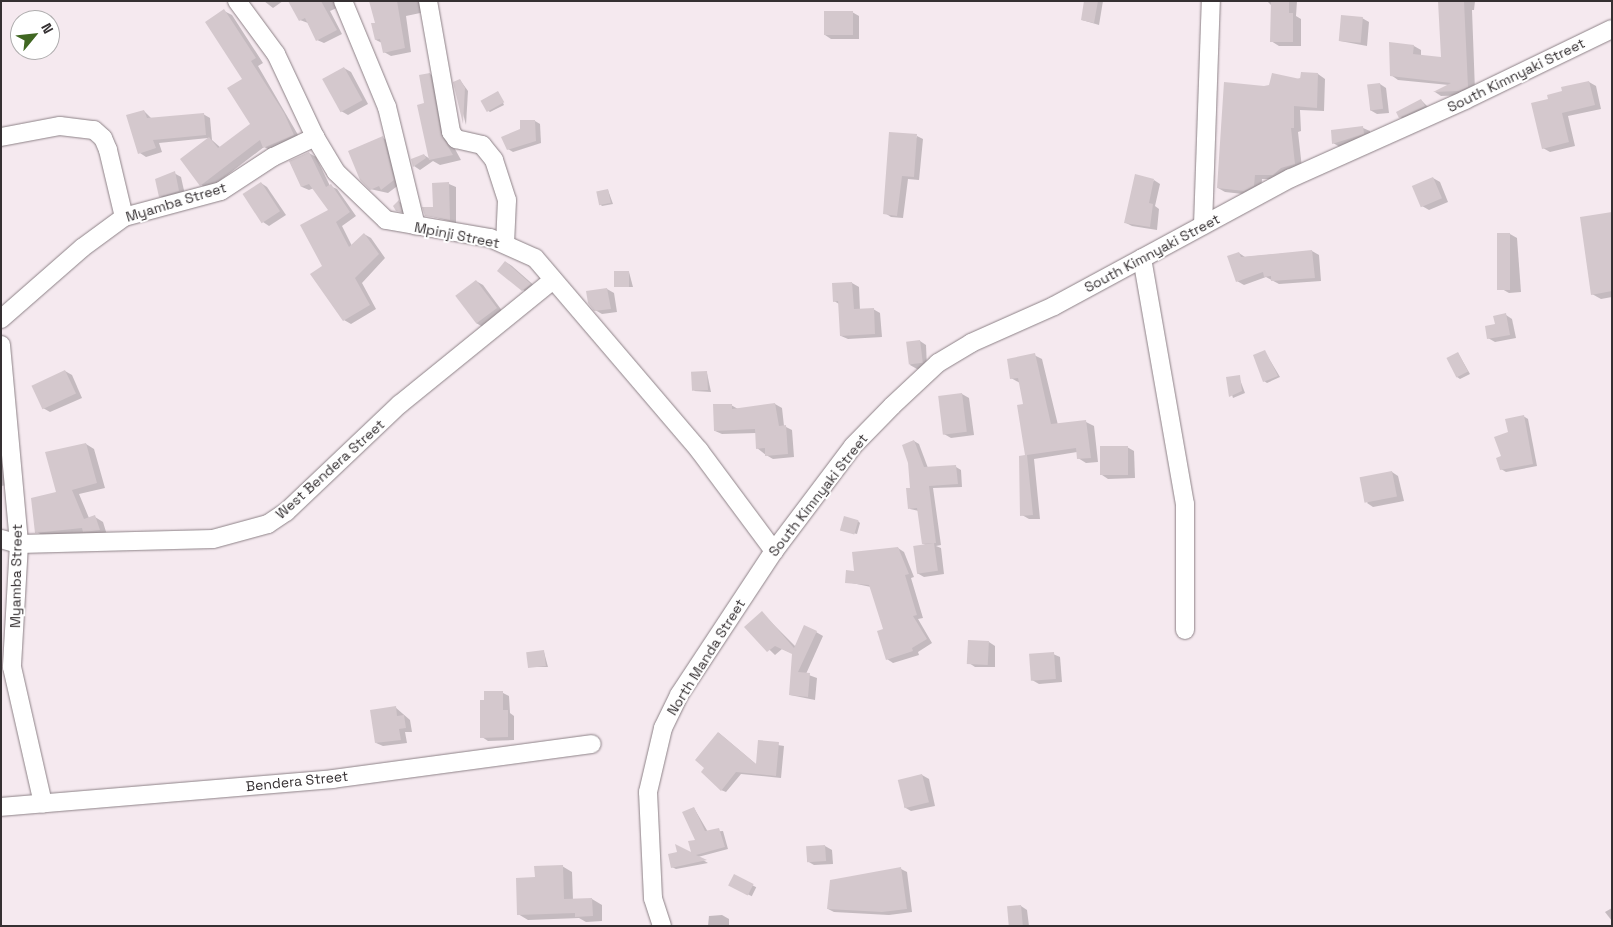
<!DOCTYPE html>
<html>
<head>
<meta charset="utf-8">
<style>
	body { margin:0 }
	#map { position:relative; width:1613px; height:927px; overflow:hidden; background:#f5e9ef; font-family:"Space Grotesk",sans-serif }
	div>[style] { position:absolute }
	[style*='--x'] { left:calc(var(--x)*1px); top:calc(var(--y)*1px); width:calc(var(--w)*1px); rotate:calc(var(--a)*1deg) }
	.shadow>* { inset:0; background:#0003; transform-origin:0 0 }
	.building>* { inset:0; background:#d4c8cd; transform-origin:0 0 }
	.roads { filter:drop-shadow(0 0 1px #8d8287) drop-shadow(0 0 1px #8d8287) }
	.minor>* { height:18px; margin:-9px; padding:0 9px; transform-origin:9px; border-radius:9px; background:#fff }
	span { translate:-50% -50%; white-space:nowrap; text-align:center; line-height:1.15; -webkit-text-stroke:4px #fff; paint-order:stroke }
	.street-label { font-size:14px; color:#353032 }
	.frame { position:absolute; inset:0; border:2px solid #353032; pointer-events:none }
	.north { position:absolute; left:10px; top:10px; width:50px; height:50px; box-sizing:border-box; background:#fff; border:1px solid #aeacad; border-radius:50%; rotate:62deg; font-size:14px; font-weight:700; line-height:20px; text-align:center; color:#353032 }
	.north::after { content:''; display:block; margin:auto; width:18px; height:22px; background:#406722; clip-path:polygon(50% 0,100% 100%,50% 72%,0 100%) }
</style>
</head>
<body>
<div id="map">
	<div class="shadow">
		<i style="clip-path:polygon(264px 1px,283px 1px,273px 8px)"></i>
		<i style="clip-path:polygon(289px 1px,340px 1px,339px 7px,330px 11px,342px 34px,324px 43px,317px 40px,308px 23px,300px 20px)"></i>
		<i style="clip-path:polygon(370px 1px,424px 1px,425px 12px,406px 16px,411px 52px,391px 56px,384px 52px,382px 43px,376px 40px,377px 23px)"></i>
		<i style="clip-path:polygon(1085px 1px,1103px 1px,1099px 25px,1082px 20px)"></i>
		<i style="clip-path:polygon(1267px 1px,1297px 1px,1296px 16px,1301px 19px,1301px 46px,1279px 46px,1271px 41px,1272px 6px)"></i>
		<i style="clip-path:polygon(1440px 1px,1475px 1px,1474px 10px,1472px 10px,1475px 91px,1467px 95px,1441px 96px,1435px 92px,1449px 85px,1398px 80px,1391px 75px,1390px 43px,1414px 46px,1421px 50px,1421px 56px,1442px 59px)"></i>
		<i style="clip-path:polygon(224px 11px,232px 15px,263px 63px,258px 66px,301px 140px,272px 151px,264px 147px,209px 189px,201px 185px,208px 138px,159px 143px,162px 152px,146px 157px,140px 153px,144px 111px,152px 119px,203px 114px,210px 118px,212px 140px,221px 148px,252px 124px,244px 79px)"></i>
		<i style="clip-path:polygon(852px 12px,859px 16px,859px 39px,831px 39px,825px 35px)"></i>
		<i style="clip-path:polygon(1362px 18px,1369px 22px,1367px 46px,1340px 41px)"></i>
		<i style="clip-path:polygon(344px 68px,351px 72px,368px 104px,348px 115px,341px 111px)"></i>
		<i style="clip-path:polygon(430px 74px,439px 80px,450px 140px,461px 160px,440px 165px,433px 161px,420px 170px,414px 166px,424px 155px,430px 159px,425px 104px)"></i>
		<i style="clip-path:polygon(1318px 74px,1325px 79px,1324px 111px,1300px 110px,1301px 131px,1298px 132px,1302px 168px,1281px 179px,1262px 179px,1261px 190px,1252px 195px,1225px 192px,1218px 188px,1264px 87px)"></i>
		<i style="clip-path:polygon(460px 80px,468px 91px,466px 125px,455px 83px)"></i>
		<i style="clip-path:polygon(1589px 82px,1596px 86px,1601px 109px,1568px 116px,1575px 146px,1550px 152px,1543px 148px,1550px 100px)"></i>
		<i style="clip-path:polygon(1380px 84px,1386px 88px,1389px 113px,1377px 114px,1370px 110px)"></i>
		<i style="clip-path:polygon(498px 92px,504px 105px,490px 112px,487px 110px)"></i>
		<i style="clip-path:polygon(1421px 100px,1431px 110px,1407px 121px,1400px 117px)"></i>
		<i style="clip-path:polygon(535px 121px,540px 124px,541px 143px,513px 152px,508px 149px,522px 130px)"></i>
		<i style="clip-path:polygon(1363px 128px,1370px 131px,1370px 137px,1340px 147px,1333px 143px)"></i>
		<i style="clip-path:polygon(917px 136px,923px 139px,919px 180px,908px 179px,903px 218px,891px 217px,885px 213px)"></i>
		<i style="clip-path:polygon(383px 138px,390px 142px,400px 184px,388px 193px,370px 189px)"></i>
		<i style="clip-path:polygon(309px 153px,316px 157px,330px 186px,337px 189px,356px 216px,342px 226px,352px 246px,364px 234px,371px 238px,385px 258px,362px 283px,376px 309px,351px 324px,344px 320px,324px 266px,330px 211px,314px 188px,309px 190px,302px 187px,290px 162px)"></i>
		<i style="clip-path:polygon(174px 173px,181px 177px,185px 195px,167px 200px,160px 196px)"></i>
		<i style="clip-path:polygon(1433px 178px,1440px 182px,1448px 202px,1429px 210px,1422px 206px)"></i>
		<i style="clip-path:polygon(1154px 180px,1160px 184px,1155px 206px,1159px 209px,1157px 230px,1132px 226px,1126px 223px)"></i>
		<i style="clip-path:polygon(261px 183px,267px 187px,286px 215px,269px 226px,263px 222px)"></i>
		<i style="clip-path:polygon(434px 184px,449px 184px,456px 187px,456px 223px,426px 215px,434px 208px)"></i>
		<i style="clip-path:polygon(608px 190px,613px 204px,602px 206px,600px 204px)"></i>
		<i style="clip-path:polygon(399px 202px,402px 203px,404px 213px,397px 210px)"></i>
		<i style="clip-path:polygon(1612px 214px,1612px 297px,1601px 299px,1592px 294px)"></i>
		<i style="clip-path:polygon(1510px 234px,1517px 238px,1521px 292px,1509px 293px,1502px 289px)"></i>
		<i style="clip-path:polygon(1312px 251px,1319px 255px,1321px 281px,1279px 284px,1266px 277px,1244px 285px,1237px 281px,1239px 253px,1245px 257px)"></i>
		<i style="clip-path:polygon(506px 262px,512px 266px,537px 288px,529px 294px,523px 290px)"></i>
		<i style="clip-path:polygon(629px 272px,633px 287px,616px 287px)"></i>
		<i style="clip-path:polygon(476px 281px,483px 285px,503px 312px,483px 327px,476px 323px)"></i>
		<i style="clip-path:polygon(852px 283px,859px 287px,860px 310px,873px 309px,880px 313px,882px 337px,848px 339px,841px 336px,839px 304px,834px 301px)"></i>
		<i style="clip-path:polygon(607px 289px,614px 293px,617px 312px,602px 314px,595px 310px)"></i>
		<i style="clip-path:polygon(1506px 315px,1512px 319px,1516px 338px,1495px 342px,1488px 338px)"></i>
		<i style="clip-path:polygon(920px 341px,926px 345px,927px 368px,917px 369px,910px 365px)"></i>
		<i style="clip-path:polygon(1265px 352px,1280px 377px,1267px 383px,1264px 381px)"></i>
		<i style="clip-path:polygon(1458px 353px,1470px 374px,1460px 379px,1457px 377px)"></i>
		<i style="clip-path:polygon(1034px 355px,1042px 359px,1058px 425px,1086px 422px,1094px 426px,1098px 462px,1086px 463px,1078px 458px,1077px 452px,1034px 459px,1040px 519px,1029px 519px,1022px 515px,1027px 457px,1024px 405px,1020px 383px,1011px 378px)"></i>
		<i style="clip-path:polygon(65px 371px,72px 375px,82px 398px,50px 412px,43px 408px)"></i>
		<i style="clip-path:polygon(707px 373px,711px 392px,694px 391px)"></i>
		<i style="clip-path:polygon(1239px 377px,1245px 393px,1233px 398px,1227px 378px)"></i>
		<i style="clip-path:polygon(962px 394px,969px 398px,974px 435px,951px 438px,944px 434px,940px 397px)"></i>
		<i style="clip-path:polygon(775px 404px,782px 408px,784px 426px,792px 430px,794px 457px,773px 459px,766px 455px,757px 448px,756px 433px,722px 434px,715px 431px,731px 405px,738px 409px)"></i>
		<i style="clip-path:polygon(1523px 416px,1528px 419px,1537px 466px,1506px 472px,1501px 469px,1510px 433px)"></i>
		<i style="clip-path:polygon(914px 441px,919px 444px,928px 468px,956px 467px,961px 470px,962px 487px,933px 488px,941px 545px,936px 546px,941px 548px,944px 574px,924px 577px,917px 573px,926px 545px,923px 544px,919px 511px,910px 509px)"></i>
		<i style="clip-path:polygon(86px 444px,94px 449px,105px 488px,79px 494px,89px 518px,95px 517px,103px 522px,107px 535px,93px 536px,88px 533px,45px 537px,37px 532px)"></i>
		<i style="clip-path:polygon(1127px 447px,1134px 451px,1135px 478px,1108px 479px,1102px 475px)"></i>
		<i style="clip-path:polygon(1px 458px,8px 485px,1px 486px)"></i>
		<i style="clip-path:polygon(1392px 472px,1398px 476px,1404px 501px,1373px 507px,1367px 503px)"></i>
		<i style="clip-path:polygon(858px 521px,860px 523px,857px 534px,845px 531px)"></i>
		<i style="clip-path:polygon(898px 548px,904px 552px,914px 577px,911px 578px,923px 618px,918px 619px,932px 643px,918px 652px,919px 655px,893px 663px,887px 659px,884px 630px,871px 587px,847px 582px,855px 572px)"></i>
		<i style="clip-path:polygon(762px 613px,796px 647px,816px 632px,823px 636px,806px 674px,817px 678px,815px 700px,790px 695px,794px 654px,782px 649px,775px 655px,746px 627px)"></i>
		<i style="clip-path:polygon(989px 642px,995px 646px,995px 667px,975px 667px,969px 663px)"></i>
		<i style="clip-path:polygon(544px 652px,548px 667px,529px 667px)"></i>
		<i style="clip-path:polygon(1053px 654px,1060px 657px,1062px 682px,1039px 684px,1032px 680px)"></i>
		<i style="clip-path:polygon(503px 693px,509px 696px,510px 713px,514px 716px,514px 740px,488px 741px,482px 737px)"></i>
		<i style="clip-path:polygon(395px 707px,410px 720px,412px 732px,405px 732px,407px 743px,383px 746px,376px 743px)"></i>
		<i style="clip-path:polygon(719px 733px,757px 765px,759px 742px,784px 746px,781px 778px,741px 774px,726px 792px,721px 790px,706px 768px)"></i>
		<i style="clip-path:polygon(922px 775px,929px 779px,935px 806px,911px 811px,904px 807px)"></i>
		<i style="clip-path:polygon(694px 808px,708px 832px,723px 831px,728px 849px,698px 857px,708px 863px,676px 869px,672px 867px,692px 854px,696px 841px)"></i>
		<i style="clip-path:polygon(825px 846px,832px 850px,833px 864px,814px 865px,807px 861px,807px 847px)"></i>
		<i style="clip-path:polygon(562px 866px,572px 872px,573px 900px,592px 899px,602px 905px,602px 921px,586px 922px,579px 918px,528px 920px,518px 914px)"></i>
		<i style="clip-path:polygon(901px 869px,907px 872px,912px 912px,889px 915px,834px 912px,828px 909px)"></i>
		<i style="left:734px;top:876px;width:25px;height:10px;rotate:27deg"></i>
		<i style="clip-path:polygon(1021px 906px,1027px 910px,1029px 926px,1011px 926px)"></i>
		<i style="clip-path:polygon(1612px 908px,1612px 921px,1605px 912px)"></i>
		<i style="clip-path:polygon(722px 915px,729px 919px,729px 926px,708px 926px,709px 916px)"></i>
	</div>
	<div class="building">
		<i style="clip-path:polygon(288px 1px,321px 1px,337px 30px,316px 41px,305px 18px,299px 21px)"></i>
		<i style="clip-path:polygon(369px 1px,397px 1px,405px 48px,383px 53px,380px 39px,375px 40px,371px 23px,375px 23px)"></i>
		<i style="clip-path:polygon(1084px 1px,1098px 1px,1094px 23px,1081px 20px)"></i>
		<i style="clip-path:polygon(1271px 1px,1289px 1px,1289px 13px,1293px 13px,1293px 42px,1270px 42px)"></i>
		<i style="clip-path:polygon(1438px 1px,1464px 1px,1468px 87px,1459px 91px,1433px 92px,1451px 83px,1390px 76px,1389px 42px,1414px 45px,1413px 54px,1441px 57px)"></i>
		<i style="clip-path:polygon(224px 9px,256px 58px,251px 61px,284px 113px,294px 135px,263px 148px,260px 140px,200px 186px,180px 159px,209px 137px,218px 148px,250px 124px,227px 88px,242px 79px,205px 22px)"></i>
		<i style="left:824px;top:11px;width:29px;height:24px"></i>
		<i style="left:1341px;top:15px;width:22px;height:26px;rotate:5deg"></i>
		<i style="left:344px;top:67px;width:38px;height:25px;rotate:61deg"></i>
		<i style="clip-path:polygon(1301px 72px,1318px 73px,1317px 108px,1294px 106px,1294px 128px,1291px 128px,1295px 164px,1281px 168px,1273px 175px,1255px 175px,1254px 186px,1244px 191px,1217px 188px,1224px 82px,1264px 86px,1269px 85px,1272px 73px,1300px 79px)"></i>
		<i style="clip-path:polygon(430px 73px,441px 134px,453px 155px,429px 160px,417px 105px,424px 103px,419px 75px)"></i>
		<i style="clip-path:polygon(460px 79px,465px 88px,463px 124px,453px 82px)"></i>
		<i style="clip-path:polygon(1589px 81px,1595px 105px,1562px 113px,1569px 142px,1542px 149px,1531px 103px,1548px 99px,1547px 95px,1562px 91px,1561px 87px)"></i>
		<i style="left:1380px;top:83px;width:26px;height:13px;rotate:83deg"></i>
		<i style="left:498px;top:91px;width:13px;height:20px;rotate:61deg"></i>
		<i style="clip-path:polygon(1421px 99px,1425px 106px,1399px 118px,1396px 112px)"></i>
		<i style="clip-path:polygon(144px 110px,147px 118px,204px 113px,206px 135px,153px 140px,156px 148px,138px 154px,126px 115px)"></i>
		<i style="clip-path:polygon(520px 120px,535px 120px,536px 141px,507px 150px,501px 137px,520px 129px)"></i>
		<i style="clip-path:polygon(1363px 126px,1364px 134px,1332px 144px,1331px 130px)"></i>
		<i style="clip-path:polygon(889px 132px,917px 134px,914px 177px,902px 176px,897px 216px,883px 214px)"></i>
		<i style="clip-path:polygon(383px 136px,394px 180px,381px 190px,379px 186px,370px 190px,360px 180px,348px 151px)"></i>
		<i style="clip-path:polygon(309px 152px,326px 187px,331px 184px,350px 212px,336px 222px,349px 247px,364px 233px,379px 254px,355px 278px,370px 305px,343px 321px,310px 274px,322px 266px,300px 225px,328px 210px,309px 184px,301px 187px,289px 161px)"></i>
		<i style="clip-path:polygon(424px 154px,426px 158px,413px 167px,411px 159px)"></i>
		<i style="clip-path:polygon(175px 171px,179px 191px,159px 197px,155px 179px)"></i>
		<i style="clip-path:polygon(1135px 174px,1154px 179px,1149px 203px,1153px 204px,1150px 227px,1124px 223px)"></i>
		<i style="left:1433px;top:177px;width:23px;height:23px;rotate:67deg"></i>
		<i style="left:261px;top:182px;width:35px;height:22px;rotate:57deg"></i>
		<i style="clip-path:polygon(449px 182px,450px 220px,425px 216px,422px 207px,433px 207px,432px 183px)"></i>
		<i style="left:608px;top:189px;width:14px;height:12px;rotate:78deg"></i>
		<i style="clip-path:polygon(399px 200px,402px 212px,396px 211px,393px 206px)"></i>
		<i style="clip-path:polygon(1612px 212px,1612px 291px,1591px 295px,1580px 217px)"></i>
		<i style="left:1497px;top:233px;width:13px;height:57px"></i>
		<i style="clip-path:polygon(1312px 250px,1315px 278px,1271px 281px,1271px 276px,1264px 277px,1263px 272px,1236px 282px,1227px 256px,1239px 252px,1241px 257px)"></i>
		<i style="clip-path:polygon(505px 261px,531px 284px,522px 291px,497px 271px)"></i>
		<i style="left:614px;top:271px;width:15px;height:16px"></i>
		<i style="left:476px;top:280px;width:35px;height:26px;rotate:53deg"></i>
		<i style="clip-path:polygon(852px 282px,854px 309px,874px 308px,875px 334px,840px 336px,838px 301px,833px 302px,832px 283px)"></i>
		<i style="clip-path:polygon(607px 288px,611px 309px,594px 311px,588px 303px,586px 291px)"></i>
		<i style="clip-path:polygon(1506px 313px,1510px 335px,1487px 339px,1485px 326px,1495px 324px,1493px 316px)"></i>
		<i style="left:920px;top:340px;width:23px;height:14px;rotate:83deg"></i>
		<i style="clip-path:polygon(1265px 350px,1278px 376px,1263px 382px,1253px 355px)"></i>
		<i style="left:1458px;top:352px;width:22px;height:13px;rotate:63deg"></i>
		<i style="clip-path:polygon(1035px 353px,1051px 424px,1086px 420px,1091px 458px,1077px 459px,1076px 448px,1027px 455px,1033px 515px,1020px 516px,1019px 456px,1025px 455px,1017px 405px,1023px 404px,1018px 378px,1010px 379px,1007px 359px)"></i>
		<i style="left:65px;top:370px;width:26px;height:37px;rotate:65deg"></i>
		<i style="left:707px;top:371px;width:19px;height:16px;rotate:87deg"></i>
		<i style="clip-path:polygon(1240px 375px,1242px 391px,1229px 397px,1226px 377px)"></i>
		<i style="left:962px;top:393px;width:39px;height:24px;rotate:83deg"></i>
		<i style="clip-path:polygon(775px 403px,779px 426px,786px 425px,788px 454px,765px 456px,765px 448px,756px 449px,755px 429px,714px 431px,713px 404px,732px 404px,732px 409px)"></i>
		<i style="clip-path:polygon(1524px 415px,1533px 464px,1500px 470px,1496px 458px,1501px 456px,1494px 437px,1508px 432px,1505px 419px)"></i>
		<i style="clip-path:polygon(914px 440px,924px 467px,956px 465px,958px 484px,929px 486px,936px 543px,922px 544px,917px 508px,908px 509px,906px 488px,910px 488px,908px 463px,902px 445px)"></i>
		<i style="clip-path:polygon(86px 443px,97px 483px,72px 490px,84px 519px,95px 515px,100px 530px,83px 532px,82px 528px,35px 533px,31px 498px,56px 492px,45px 452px)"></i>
		<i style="left:1128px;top:446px;width:29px;height:28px;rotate:90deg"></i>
		<i style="left:1392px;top:471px;width:26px;height:33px;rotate:79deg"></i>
		<i style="left:844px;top:516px;width:15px;height:15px;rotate:16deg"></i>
		<i style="left:934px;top:543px;width:28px;height:21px;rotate:82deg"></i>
		<i style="clip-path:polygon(898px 547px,909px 574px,905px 575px,917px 615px,913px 616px,927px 639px,912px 648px,913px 651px,886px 660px,877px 631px,883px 629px,869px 585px,845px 583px,846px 570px,854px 571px,852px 552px)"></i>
		<i style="clip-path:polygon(762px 611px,794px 648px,804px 625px,817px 631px,798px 672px,810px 673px,808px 697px,789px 695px,792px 654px,775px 646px,767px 652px,744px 627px)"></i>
		<i style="left:968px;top:640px;width:21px;height:24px;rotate:3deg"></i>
		<i style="left:544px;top:650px;width:16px;height:18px;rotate:83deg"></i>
		<i style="left:1054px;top:652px;width:27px;height:25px;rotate:86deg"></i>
		<i style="clip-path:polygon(484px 691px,503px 691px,503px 710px,508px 710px,508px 737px,480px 738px,480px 700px,484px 700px)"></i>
		<i style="clip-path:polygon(396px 706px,397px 716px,404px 715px,406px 728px,399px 729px,401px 740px,375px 743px,370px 710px)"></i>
		<i style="clip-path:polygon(718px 732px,756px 764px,758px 740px,779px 742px,776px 776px,736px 772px,721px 791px,701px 772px,704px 768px,695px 760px)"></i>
		<i style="left:922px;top:774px;width:29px;height:25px;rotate:76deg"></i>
		<i style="clip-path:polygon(694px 807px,705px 831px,719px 828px,725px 847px,696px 855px,707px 860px,671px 868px,668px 854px,677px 852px,675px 844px,691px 852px,688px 841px,695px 840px,682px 812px)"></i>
		<i style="left:825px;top:845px;width:16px;height:19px;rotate:86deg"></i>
		<i style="clip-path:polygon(563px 865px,564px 899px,592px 898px,593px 916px,575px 917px,575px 913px,517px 915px,516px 878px,535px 877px,534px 866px)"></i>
		<i style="clip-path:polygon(901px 867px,907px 909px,882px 912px,827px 909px,830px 880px)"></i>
		<i style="left:734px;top:874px;width:22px;height:13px;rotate:27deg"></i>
		<i style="left:1021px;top:905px;width:21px;height:14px;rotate:85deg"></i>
	</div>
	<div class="roads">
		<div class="minor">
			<i style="--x:237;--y:1;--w:66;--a:53.7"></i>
			<i style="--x:276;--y:54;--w:92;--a:64.8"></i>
			<i style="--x:315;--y:137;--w:41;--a:59"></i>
			<i style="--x:336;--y:172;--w:69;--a:43.8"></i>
			<i style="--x:386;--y:220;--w:106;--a:9.8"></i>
			<i style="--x:490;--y:238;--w:49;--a:24"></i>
			<i style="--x:535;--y:258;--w:253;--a:49.5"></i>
			<i style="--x:699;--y:450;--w:126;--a:53.4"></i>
			<i style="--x:343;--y:1;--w:115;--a:67.5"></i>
			<i style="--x:387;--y:107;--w:122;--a:76.3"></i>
			<i style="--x:428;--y:1;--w:133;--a:80"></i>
			<i style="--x:451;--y:132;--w:9;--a:54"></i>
			<i style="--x:456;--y:139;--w:27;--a:13"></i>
			<i style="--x:482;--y:145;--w:19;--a:51"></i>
			<i style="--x:494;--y:160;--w:42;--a:72"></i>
			<i style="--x:507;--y:200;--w:44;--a:92.6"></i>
			<i style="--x:1;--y:137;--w:60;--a:-10.6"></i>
			<i style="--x:60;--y:126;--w:34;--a:7"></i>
			<i style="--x:94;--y:130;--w:12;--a:42"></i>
			<i style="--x:103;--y:138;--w:13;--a:67"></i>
			<i style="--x:108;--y:150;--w:69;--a:76.6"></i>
			<i style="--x:1203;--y:225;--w:224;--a:-88"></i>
			<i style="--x:1142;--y:258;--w:250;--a:80.1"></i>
			<i style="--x:1185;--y:504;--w:126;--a:90"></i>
			<i style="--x:1;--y:319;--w:108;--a:-41.2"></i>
			<i style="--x:82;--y:248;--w:52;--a:-36.4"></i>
			<i style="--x:124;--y:217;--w:100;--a:-15"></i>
			<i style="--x:221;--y:191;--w:62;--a:-33.2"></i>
			<i style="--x:273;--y:157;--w:47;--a:-25.5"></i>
			<i style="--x:1;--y:345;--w:200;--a:84.8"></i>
			<i style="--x:19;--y:544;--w:123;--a:93.3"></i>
			<i style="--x:12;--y:667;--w:140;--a:77.2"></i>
			<i style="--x:1;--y:539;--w:19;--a:16"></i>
			<i style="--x:19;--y:544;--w:194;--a:-1.5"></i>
			<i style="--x:213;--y:539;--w:57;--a:-15.3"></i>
			<i style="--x:268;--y:524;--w:22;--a:-34"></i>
			<i style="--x:286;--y:512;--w:157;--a:-43.5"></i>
			<i style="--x:400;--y:404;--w:197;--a:-39"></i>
			<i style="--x:1;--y:807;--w:333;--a:-4.8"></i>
			<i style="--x:333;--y:779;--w:261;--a:-7.7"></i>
			<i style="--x:662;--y:926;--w:29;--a:-108"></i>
			<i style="--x:653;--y:898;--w:106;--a:-92.7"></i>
			<i style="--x:648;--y:792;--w:66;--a:-76.8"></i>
			<i style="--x:663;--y:728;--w:37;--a:-64"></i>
			<i style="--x:679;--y:695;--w:173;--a:-56.6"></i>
			<i style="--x:774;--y:551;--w:131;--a:-53"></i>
			<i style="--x:853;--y:446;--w:56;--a:-45.7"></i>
			<i style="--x:892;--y:406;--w:63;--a:-43.1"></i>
			<i style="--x:938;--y:363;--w:39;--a:-31"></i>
			<i style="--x:971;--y:343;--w:91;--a:-24"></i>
			<i style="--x:1054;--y:306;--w:269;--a:-28.4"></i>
			<i style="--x:1291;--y:178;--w:191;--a:-24.1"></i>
			<i style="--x:1465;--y:100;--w:163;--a:-25.8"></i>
		</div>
	</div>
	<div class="street-label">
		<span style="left:1516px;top:75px;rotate:-26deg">South Kimnyaki Street</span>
		<span style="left:176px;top:202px;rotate:-17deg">Myamba Street</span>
		<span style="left:457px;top:235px;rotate:11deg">Mpinji Street</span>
		<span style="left:1152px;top:253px;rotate:-28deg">South Kimnyaki Street</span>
		<span style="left:330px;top:469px;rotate:-42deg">West Bendera Street</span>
		<span style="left:818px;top:495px;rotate:-52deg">South Kimnyaki Street</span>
		<span style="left:16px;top:576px;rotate:-89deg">Myamba Street</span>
		<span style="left:706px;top:657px;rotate:-58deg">North Manda Street</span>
		<span style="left:297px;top:781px;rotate:-6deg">Bendera Street</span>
	</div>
	<div class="frame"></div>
	<div class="north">N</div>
</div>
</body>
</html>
